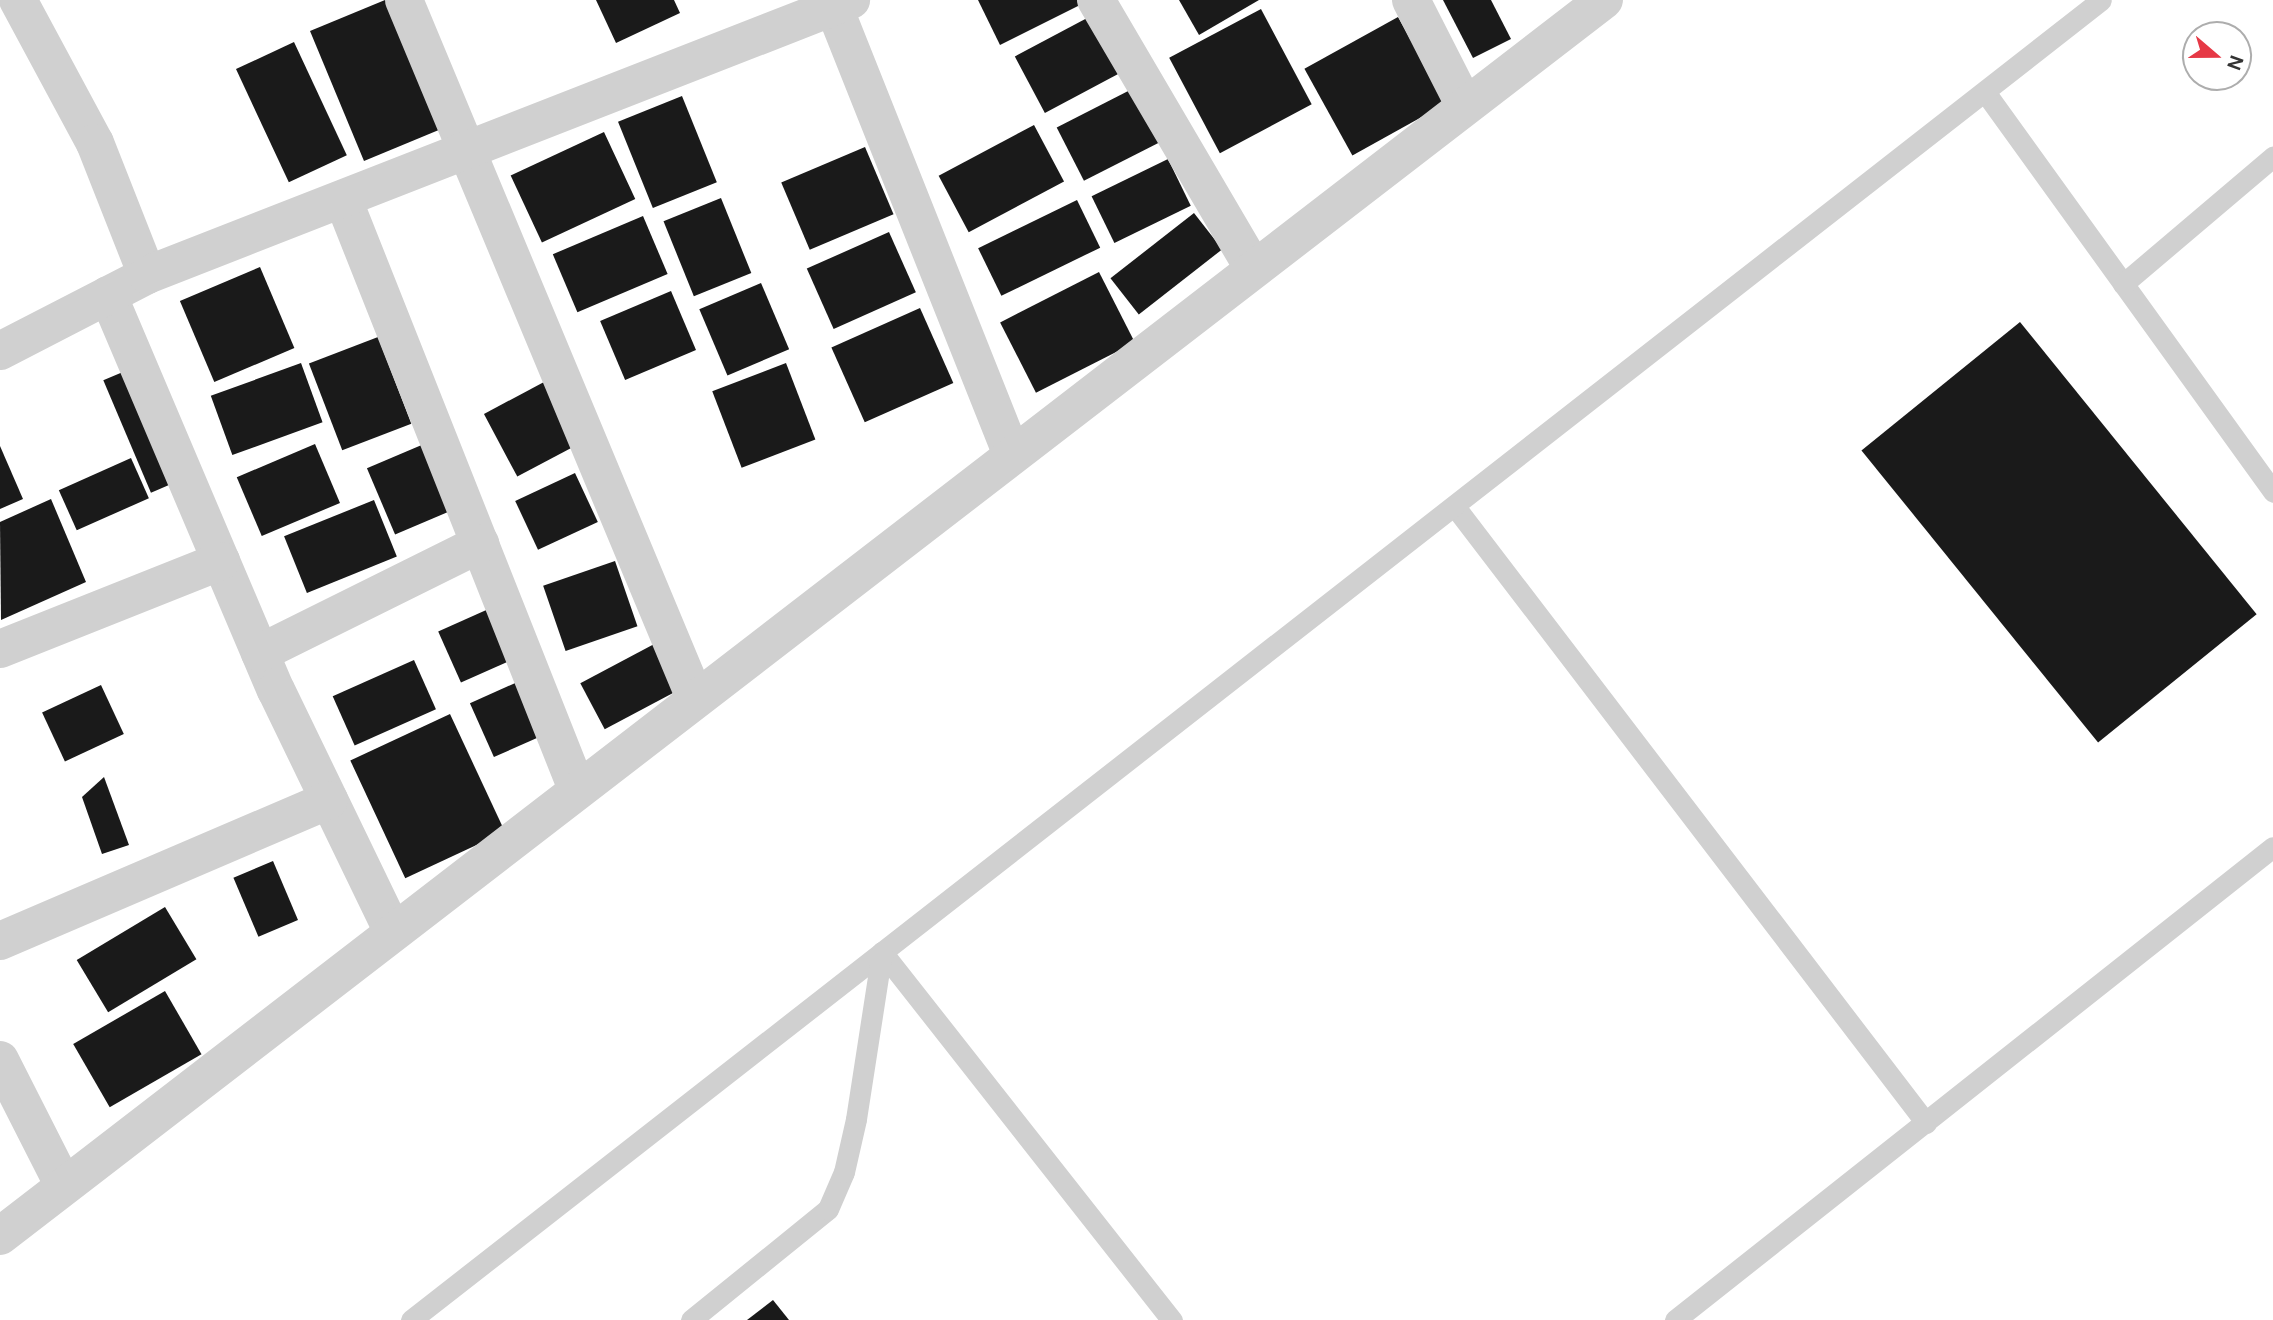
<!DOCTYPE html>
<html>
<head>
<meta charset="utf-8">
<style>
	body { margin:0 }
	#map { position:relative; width:2273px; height:1320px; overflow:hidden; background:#fff; font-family:"DM Sans",sans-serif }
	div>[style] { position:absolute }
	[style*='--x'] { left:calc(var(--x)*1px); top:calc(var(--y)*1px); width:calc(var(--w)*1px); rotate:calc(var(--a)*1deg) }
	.building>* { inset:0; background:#1a1a1a; transform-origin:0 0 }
	.lane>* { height:21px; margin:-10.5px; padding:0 10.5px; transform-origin:10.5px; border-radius:10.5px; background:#d0d0d0 }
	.street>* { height:38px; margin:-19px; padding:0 19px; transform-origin:19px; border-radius:19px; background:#d0d0d0 }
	span { translate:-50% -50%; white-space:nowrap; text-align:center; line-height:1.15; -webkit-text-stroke:7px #fff; paint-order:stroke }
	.north { position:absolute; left:2182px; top:21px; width:70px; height:70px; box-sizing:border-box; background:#fff; border:2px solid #adadad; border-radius:50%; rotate:110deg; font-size:19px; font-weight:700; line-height:28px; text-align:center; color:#333 }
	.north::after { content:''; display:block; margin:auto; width:24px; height:32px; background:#e63946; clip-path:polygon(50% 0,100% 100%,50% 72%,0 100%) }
</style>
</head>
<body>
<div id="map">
	<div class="building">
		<i style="clip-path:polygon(385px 0,393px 0,446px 127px,364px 161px,310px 31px)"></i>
		<i style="clip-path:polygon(596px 0,674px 0,680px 13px,616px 43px)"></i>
		<i style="clip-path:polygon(978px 0,1081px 0,1082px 4px,1000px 45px)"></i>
		<i style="clip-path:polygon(1179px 0,1259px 0,1199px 35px)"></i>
		<i style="clip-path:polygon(1443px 0,1491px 0,1511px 39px,1473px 58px)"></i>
		<i style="left:1261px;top:9px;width:108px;height:104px;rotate:62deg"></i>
		<i style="left:1089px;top:17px;width:64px;height:84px;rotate:62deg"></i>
		<i style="left:1398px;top:17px;width:99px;height:107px;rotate:61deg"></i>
		<i style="left:294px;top:42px;width:125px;height:64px;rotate:65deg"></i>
		<i style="left:1136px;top:87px;width:60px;height:89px;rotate:63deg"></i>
		<i style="left:682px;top:96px;width:93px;height:69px;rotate:68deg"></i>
		<i style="left:1034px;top:125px;width:64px;height:108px;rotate:62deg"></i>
		<i style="left:604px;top:132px;width:74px;height:103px;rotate:65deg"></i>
		<i style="left:865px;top:147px;width:73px;height:91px;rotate:67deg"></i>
		<i style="left:1168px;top:159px;width:52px;height:85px;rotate:64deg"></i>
		<i style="left:721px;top:198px;width:81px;height:62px;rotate:68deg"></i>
		<i style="left:1077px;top:200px;width:53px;height:110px;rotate:64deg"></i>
		<i style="left:1194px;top:213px;width:46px;height:106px;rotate:52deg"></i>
		<i style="left:643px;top:216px;width:63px;height:98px;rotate:67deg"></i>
		<i style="left:889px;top:232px;width:66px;height:90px;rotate:66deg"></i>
		<i style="left:260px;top:267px;width:88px;height:87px;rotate:67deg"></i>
		<i style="left:1099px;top:272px;width:79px;height:111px;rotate:63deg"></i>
		<i style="left:761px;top:283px;width:72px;height:67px;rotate:67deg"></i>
		<i style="left:671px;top:291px;width:64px;height:77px;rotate:67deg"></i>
		<i style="left:920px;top:308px;width:82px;height:97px;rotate:66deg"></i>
		<i style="left:2020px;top:322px;width:376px;height:204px;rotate:51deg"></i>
		<i style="left:378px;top:337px;width:93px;height:74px;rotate:69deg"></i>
		<i style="left:301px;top:363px;width:63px;height:96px;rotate:70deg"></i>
		<i style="left:786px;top:363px;width:82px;height:79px;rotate:69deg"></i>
		<i style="left:130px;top:369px;width:122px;height:29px;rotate:67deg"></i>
		<i style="left:544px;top:382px;width:71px;height:68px;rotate:62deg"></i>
		<i style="left:315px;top:444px;width:64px;height:85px;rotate:67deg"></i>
		<i style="left:424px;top:444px;width:72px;height:62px;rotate:67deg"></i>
		<i style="clip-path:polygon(0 446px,23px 499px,0 509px)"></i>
		<i style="left:131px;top:458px;width:44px;height:79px;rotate:66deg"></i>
		<i style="left:575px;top:473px;width:54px;height:66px;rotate:65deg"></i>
		<i style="clip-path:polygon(51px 499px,86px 582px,1px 620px,0 522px)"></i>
		<i style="left:374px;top:500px;width:61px;height:97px;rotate:68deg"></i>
		<i style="left:615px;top:561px;width:69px;height:76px;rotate:71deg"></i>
		<i style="left:493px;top:607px;width:56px;height:60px;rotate:66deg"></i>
		<i style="left:658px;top:642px;width:52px;height:88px;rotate:62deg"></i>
		<i style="left:414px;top:660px;width:54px;height:89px;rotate:66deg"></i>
		<i style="left:522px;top:680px;width:59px;height:57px;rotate:66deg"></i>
		<i style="left:101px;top:685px;width:54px;height:65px;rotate:65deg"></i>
		<i style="left:450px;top:714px;width:130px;height:110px;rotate:65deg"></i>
		<i style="clip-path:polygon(104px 777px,129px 845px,102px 854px,82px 797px)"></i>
		<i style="left:273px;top:861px;width:64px;height:43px;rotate:67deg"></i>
		<i style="left:165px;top:907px;width:61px;height:103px;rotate:59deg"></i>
		<i style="left:165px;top:991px;width:73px;height:106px;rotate:60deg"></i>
		<i style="clip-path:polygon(773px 1300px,789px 1320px,747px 1320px)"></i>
	</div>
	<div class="lane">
		<i style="--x:1985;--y:92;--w:493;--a:54.2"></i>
		<i style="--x:2123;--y:284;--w:197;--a:-40.3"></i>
		<i style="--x:1456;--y:508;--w:774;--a:52.61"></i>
		<i style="--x:882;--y:952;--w:469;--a:51.8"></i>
		<i style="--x:411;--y:1320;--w:2144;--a:-37.99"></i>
		<i style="--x:691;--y:1320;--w:176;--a:-39"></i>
		<i style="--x:828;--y:1209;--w:40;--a:-66.6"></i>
		<i style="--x:844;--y:1172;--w:54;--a:-77.2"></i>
		<i style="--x:856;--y:1119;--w:169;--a:-81.2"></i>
		<i style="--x:1675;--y:1320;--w:762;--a:-38.34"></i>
	</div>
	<div class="street">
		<i style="--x:18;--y:0;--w:162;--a:61.7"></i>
		<i style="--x:95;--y:143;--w:142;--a:68.5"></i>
		<i style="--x:404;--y:0;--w:756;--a:67.37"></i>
		<i style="--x:831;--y:0;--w:487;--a:68.3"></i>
		<i style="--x:1096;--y:0;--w:311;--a:59.6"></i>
		<i style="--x:1411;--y:0;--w:119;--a:63"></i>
		<i style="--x:343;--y:199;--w:635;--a:68.37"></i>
		<i style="--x:108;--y:295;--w:429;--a:67"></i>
		<i style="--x:276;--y:690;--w:269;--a:64.2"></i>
		<i style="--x:0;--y:351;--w:165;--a:-27.3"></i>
		<i style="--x:147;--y:275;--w:756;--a:-21.34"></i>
		<i style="--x:0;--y:649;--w:238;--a:-21.7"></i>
		<i style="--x:260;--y:653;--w:246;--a:-26.4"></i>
		<i style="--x:0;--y:941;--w:358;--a:-23.2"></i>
		<i style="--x:0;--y:1060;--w:141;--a:63.1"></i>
		<i style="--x:0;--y:1236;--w:2025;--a:-37.62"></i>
	</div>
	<div class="north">N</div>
</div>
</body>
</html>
